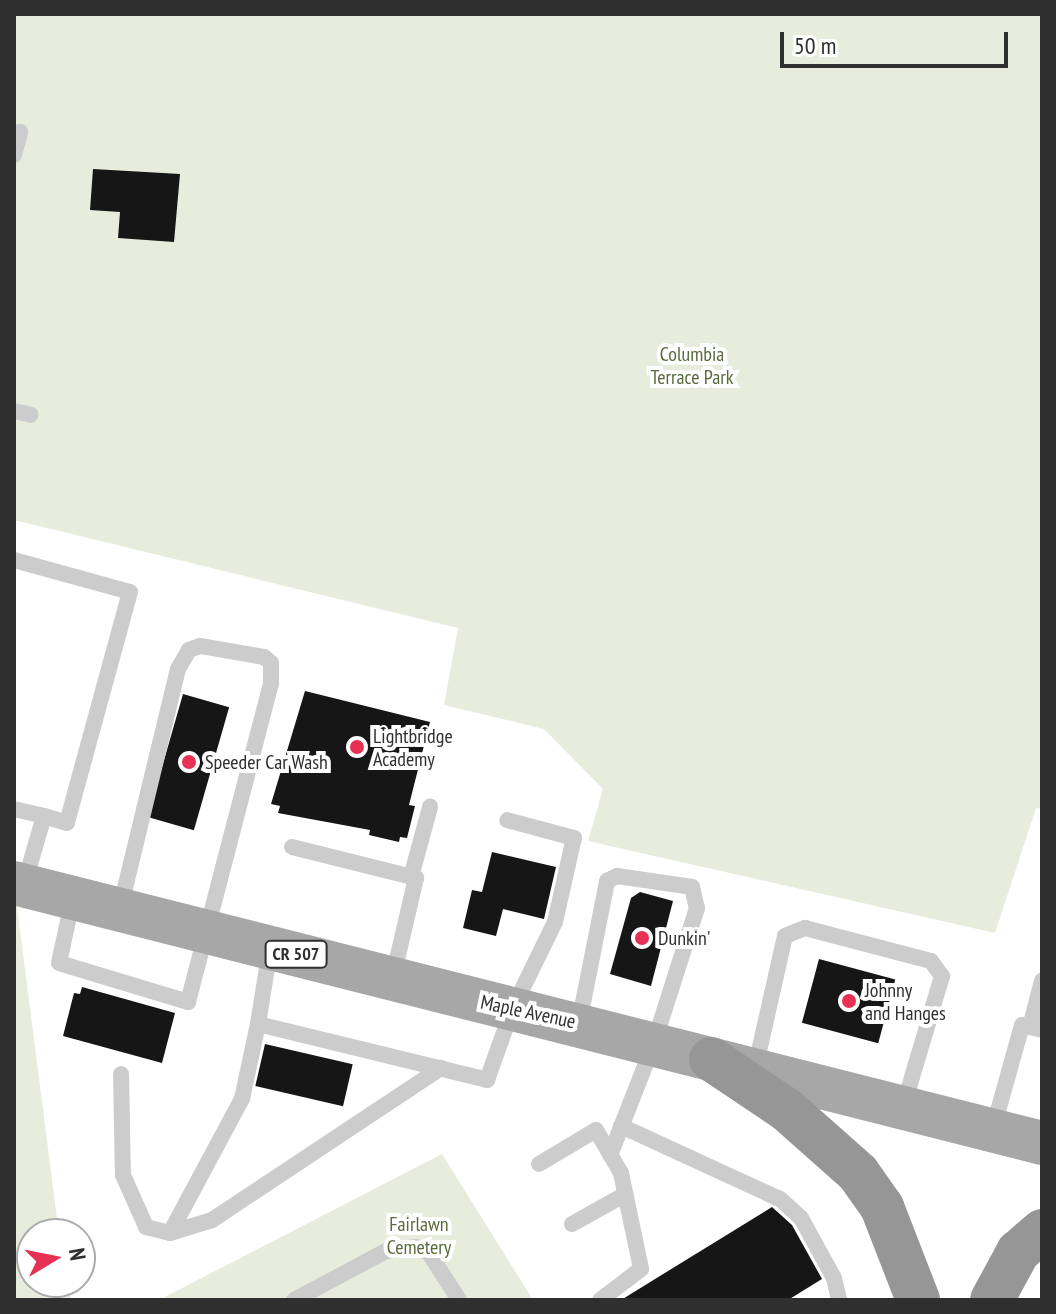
<!DOCTYPE html>
<html>
<head>
<meta charset="utf-8">
<style>
	body { margin:0 }
	#map { position:relative; width:1056px; height:1314px; overflow:hidden; background:#fff; font-family:"PT Sans Narrow",sans-serif }
	div>[style] { position:absolute }
	[style*='--x'] { left:calc(var(--x)*1px); top:calc(var(--y)*1px); width:calc(var(--w)*1px); rotate:calc(var(--a)*1deg) }
	.green>* { inset:0; background:#e7ecdd }
	.building>* { inset:0; background:#161616; transform-origin:0 0 }
	.lane>* { height:16px; margin:-8px; padding:0 8px; transform-origin:8px; border-radius:8px; background:#ccc }
	.primary>* { height:44px; margin:-22px; padding:0 22px; transform-origin:22px; border-radius:22px; background:#a7a7a7 }
	.highway>* { height:44px; margin:-22px; padding:0 22px; transform-origin:22px; border-radius:22px; background:#969696 }
	.dots>* { width:22px; height:22px; translate:-50% -50%; box-sizing:border-box; border:4px solid #fff; border-radius:50% }
	span { translate:-50% -50%; white-space:nowrap; text-align:center; line-height:1.15; -webkit-text-stroke:8px #fff; paint-order:stroke }
	.shield-label span { padding:2px 6px; background:#fff; border:2px solid; border-radius:6px; -webkit-text-stroke-width:0 }
	.shield-label { font-size:18px; color:#2f2f2f; font-weight:700 }
	.park-label { font-size:20px; color:#586b3c }
	.poi-label { font-size:20px; color:#2f2f2f }
	.left { translate:0 -50%; text-align:left }
	.street-label { font-size:20px; color:#2f2f2f }
	.frame { position:absolute; inset:0; border:16px solid #2f2f2f; pointer-events:none }
	.north { position:absolute; left:16px; top:1218px; width:80px; height:80px; box-sizing:border-box; background:#fff; border:2px solid #acacac; border-radius:50%; rotate:80deg; font-size:22px; font-weight:700; line-height:32px; text-align:center; color:#2f2f2f }
	.north::after { content:''; display:block; margin:auto; width:28px; height:36px; background:#e73053; clip-path:polygon(50% 0,100% 100%,50% 72%,0 100%) }
	.scale { position:absolute; left:780px; top:32px; width:228px; height:36px; box-sizing:border-box; border:4px solid #2f2f2f; border-top:0; padding-left:10px; font-size:24px; line-height:28px; white-space:nowrap; color:#2f2f2f; -webkit-text-stroke:6px #fff; paint-order:stroke }
</style>
</head>
<body>
<div id="map">
	<div class="green">
		<i style="clip-path:polygon(14px 14px,1042px 14px,1042px 809px,1036px 808px,995px 933px,588px 841px,603px 789px,544px 729px,444px 705px,458px 628px,14px 520px)"></i>
		<i style="clip-path:polygon(14px 883px,59px 1234px,32px 1234px,32px 1282px,67px 1282px,71px 1300px,14px 1300px)"></i>
		<i style="clip-path:polygon(442px 1154px,533px 1300px,159px 1300px)"></i>
	</div>
	<div class="building">
		<i style="clip-path:polygon(93px 169px,180px 174px,174px 242px,118px 238px,120px 212px,90px 210px)"></i>
		<i style="clip-path:polygon(305px 691px,430px 722px,409px 805px,415px 806px,407px 838px,400px 837px,399px 842px,369px 835px,370px 830px,278px 813px,280px 806px,271px 804px)"></i>
		<i style="left:183px;top:694px;width:48px;height:128px;rotate:16deg"></i>
		<i style="clip-path:polygon(492px 852px,556px 867px,544px 919px,503px 909px,496px 936px,463px 928px,472px 890px,482px 892px)"></i>
		<i style="clip-path:polygon(640px 892px,673px 901px,651px 986px,610px 974px,631px 898px)"></i>
		<i style="left:819px;top:959px;width:79px;height:66px;rotate:15deg"></i>
		<i style="clip-path:polygon(82px 987px,175px 1013px,162px 1063px,63px 1036px,74px 993px,80px 994px)"></i>
		<i style="left:265px;top:1044px;width:90px;height:43px;rotate:13deg"></i>
		<i style="clip-path:polygon(772px 1207px,792px 1225px,822px 1279px,788px 1300px,621px 1300px)"></i>
	</div>
	<div class="lane">
		<i style="--x:14;--y:155;--w:24;--a:-75"></i>
		<i style="--x:14;--y:411;--w:17;--a:13"></i>
		<i style="--x:14;--y:560;--w:120;--a:15.4"></i>
		<i style="--x:130;--y:592;--w:239;--a:105.3"></i>
		<i style="--x:67;--y:823;--w:24;--a:-163"></i>
		<i style="--x:14;--y:809;--w:31;--a:13"></i>
		<i style="--x:44;--y:816;--w:72;--a:106.2"></i>
		<i style="--x:292;--y:847;--w:128;--a:14"></i>
		<i style="--x:416;--y:878;--w:102;--a:103.1"></i>
		<i style="--x:411;--y:877;--w:73;--a:-74.8"></i>
		<i style="--x:73;--y:898;--w:66;--a:102.2"></i>
		<i style="--x:59;--y:963;--w:135;--a:16.8"></i>
		<i style="--x:188;--y:1002;--w:330;--a:-75.4"></i>
		<i style="--x:271;--y:683;--w:20;--a:-90"></i>
		<i style="--x:271;--y:663;--w:9;--a:-139"></i>
		<i style="--x:264;--y:657;--w:65;--a:-170.2"></i>
		<i style="--x:200;--y:646;--w:12;--a:160"></i>
		<i style="--x:189;--y:650;--w:22;--a:120"></i>
		<i style="--x:178;--y:669;--w:246;--a:103.6"></i>
		<i style="--x:270;--y:949;--w:76;--a:99.1"></i>
		<i style="--x:258;--y:1024;--w:236;--a:13.7"></i>
		<i style="--x:487;--y:1080;--w:74;--a:-70.3"></i>
		<i style="--x:512;--y:1010;--w:98;--a:-64"></i>
		<i style="--x:555;--y:922;--w:86;--a:-77.3"></i>
		<i style="--x:574;--y:838;--w:69;--a:-165"></i>
		<i style="--x:579;--y:1023;--w:145;--a:-78.8"></i>
		<i style="--x:607;--y:881;--w:11;--a:-27"></i>
		<i style="--x:617;--y:876;--w:76;--a:8.3"></i>
		<i style="--x:692;--y:887;--w:22;--a:77"></i>
		<i style="--x:697;--y:908;--w:142;--a:107.7"></i>
		<i style="--x:654;--y:1043;--w:120;--a:111.4"></i>
		<i style="--x:1030;--y:1027;--w:48;--a:-75.4"></i>
		<i style="--x:755;--y:1069;--w:136;--a:-77.3"></i>
		<i style="--x:785;--y:936;--w:22;--a:-22"></i>
		<i style="--x:805;--y:928;--w:130;--a:14.7"></i>
		<i style="--x:931;--y:961;--w:19;--a:54"></i>
		<i style="--x:942;--y:976;--w:134;--a:106.5"></i>
		<i style="--x:121;--y:1074;--w:101;--a:88.9"></i>
		<i style="--x:123;--y:1175;--w:57;--a:66.1"></i>
		<i style="--x:146;--y:1227;--w:25;--a:14"></i>
		<i style="--x:170;--y:1233;--w:44;--a:-17.2"></i>
		<i style="--x:212;--y:1220;--w:275;--a:-33.6"></i>
		<i style="--x:621;--y:1126;--w:175;--a:24.7"></i>
		<i style="--x:780;--y:1199;--w:28;--a:42"></i>
		<i style="--x:801;--y:1218;--w:68;--a:61.2"></i>
		<i style="--x:834;--y:1278;--w:23;--a:77"></i>
		<i style="--x:993;--y:1129;--w:108;--a:-74.4"></i>
		<i style="--x:1022;--y:1025;--w:21;--a:14"></i>
		<i style="--x:539;--y:1164;--w:66;--a:-30.8"></i>
		<i style="--x:596;--y:1130;--w:50;--a:59.8"></i>
		<i style="--x:621;--y:1173;--w:98;--a:78.2"></i>
		<i style="--x:641;--y:1269;--w:51;--a:142.9"></i>
		<i style="--x:572;--y:1224;--w:60;--a:-29.1"></i>
		<i style="--x:170;--y:1233;--w:152;--a:-61.8"></i>
		<i style="--x:242;--y:1099;--w:77;--a:-78"></i>
		<i style="--x:294;--y:1300;--w:104;--a:-28"></i>
		<i style="--x:386;--y:1251;--w:30;--a:-8"></i>
		<i style="--x:416;--y:1247;--w:14;--a:25"></i>
		<i style="--x:429;--y:1253;--w:56;--a:57.4"></i>
	</div>
	<div class="primary">
		<i style="--x:14;--y:883;--w:1060;--a:14.19"></i>
	</div>
	<div class="highway">
		<i style="--x:711;--y:1059;--w:92;--a:33.9"></i>
		<i style="--x:787;--y:1110;--w:95;--a:41.6"></i>
		<i style="--x:858;--y:1173;--w:42;--a:54.8"></i>
		<i style="--x:882;--y:1207;--w:100;--a:68.8"></i>
		<i style="--x:992;--y:1300;--w:55;--a:-61.6"></i>
		<i style="--x:1018;--y:1252;--w:32;--a:-41"></i>
	</div>
	<div class="dots">
		<i style="left:357px;top:747px;background:#e73053"></i>
		<i style="left:189px;top:762px;background:#e73053"></i>
		<i style="left:642px;top:938px;background:#e73053"></i>
		<i style="left:849px;top:1001px;background:#e73053"></i>
	</div>
	<div class="shield-label">
		<span style="left:296px;top:954px">CR 507</span>
	</div>
	<div class="park-label">
		<span style="left:692px;top:366px">Columbia<br>Terrace Park</span>
		<span style="left:419px;top:1236px">Fairlawn<br>Cemetery</span>
	</div>
	<div class="poi-label">
		<span class="left" style="left:373px;top:748px">Lightbridge<br>Academy</span>
		<span class="left" style="left:205px;top:762px">Speeder Car Wash</span>
		<span class="left" style="left:658px;top:938px">Dunkin'</span>
		<span class="left" style="left:865px;top:1002px">Johnny<br>and Hanges</span>
	</div>
	<div class="street-label">
		<span style="left:528px;top:1012px;rotate:12deg">Maple Avenue</span>
	</div>
	<div class="frame"></div>
	<div class="north">N</div>
	<div class="scale">50 m</div>
</div>
</body>
</html>
